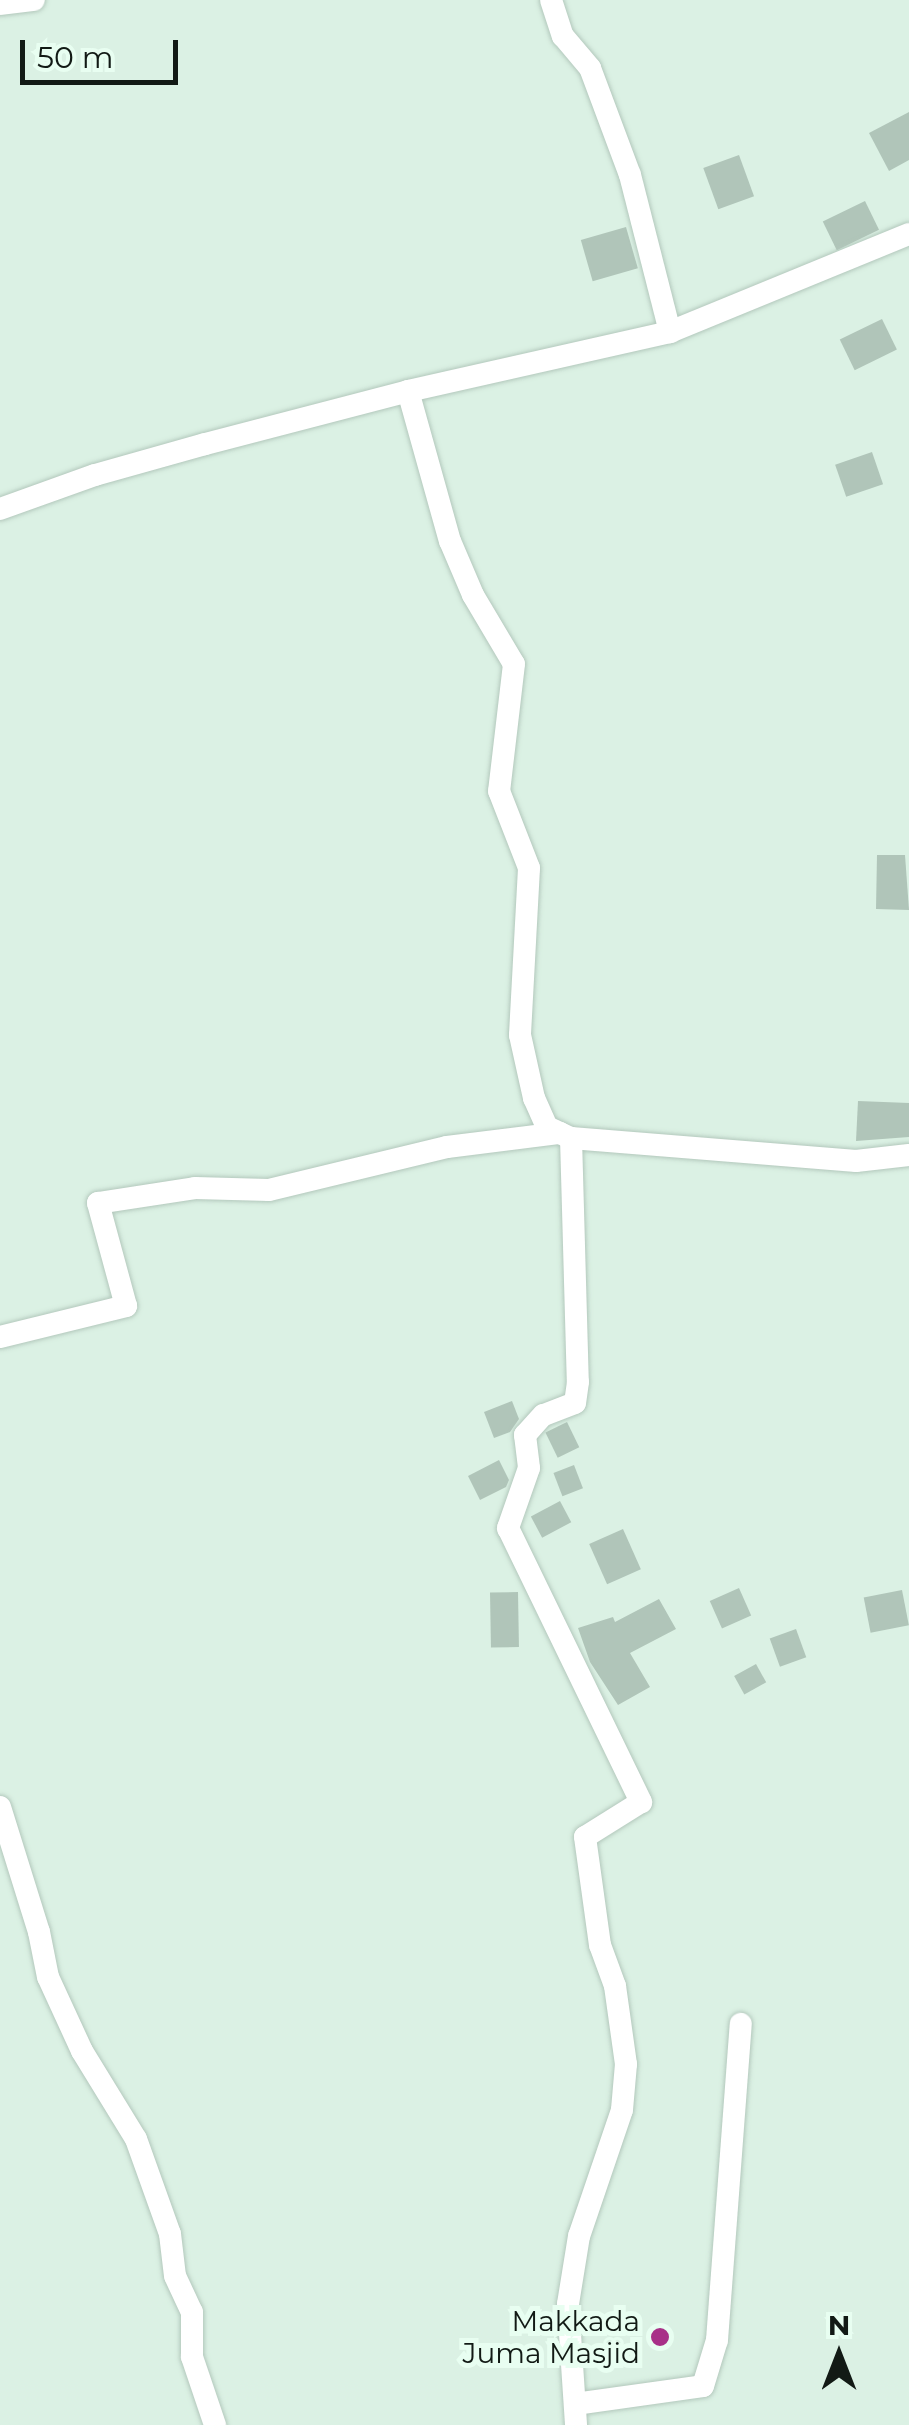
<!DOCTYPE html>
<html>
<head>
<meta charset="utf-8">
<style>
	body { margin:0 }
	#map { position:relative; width:909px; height:2425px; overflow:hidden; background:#dbf1e4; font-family:Montserrat,sans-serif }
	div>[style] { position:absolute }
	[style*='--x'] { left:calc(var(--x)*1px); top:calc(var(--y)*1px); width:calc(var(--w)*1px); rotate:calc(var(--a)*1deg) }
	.building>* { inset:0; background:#b0c5b9; transform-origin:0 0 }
	.roads { filter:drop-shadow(0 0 2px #b3c8bc) drop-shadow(0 0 2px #b3c8bc) }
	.street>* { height:22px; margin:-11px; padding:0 11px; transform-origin:11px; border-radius:11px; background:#fff }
	.dots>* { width:28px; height:28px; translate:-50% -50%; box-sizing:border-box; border:5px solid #e8fef1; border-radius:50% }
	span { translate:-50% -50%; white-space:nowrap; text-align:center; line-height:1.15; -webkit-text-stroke:10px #e8fef1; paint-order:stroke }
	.poi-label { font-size:28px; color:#121a15 }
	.right { translate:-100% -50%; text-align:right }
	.north { position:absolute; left:789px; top:2305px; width:100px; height:100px; -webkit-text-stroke:8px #e8fef1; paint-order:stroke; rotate:0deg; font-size:28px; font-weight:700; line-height:40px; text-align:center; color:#121a15 }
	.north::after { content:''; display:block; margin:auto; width:35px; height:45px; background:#121a15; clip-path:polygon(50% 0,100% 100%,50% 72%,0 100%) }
	.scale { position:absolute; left:20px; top:40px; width:158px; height:45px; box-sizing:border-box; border:5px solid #121a15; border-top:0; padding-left:12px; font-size:30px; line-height:35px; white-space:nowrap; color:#121a15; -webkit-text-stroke:8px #e8fef1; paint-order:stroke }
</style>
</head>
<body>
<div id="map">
	<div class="building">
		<i style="clip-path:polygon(909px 112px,909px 160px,889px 171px,869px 133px)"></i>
		<i style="left:739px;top:155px;width:44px;height:38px;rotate:70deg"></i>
		<i style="left:865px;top:201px;width:32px;height:47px;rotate:64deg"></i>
		<i style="left:626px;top:227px;width:43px;height:47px;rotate:74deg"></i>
		<i style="left:882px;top:319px;width:34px;height:47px;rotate:64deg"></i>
		<i style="left:872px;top:452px;width:34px;height:39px;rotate:71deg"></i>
		<i style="clip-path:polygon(877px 855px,905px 855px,909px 910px,876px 909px)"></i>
		<i style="clip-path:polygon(858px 1101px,909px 1103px,909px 1137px,856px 1141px)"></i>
		<i style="clip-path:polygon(512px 1401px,519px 1419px,510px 1432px,494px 1438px,484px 1412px)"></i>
		<i style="left:567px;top:1422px;width:28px;height:24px;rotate:64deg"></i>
		<i style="clip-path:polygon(499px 1460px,509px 1480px,506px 1487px,480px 1500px,468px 1476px)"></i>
		<i style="left:574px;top:1465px;width:25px;height:22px;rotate:69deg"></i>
		<i style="left:560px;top:1501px;width:24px;height:33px;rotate:62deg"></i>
		<i style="left:623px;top:1529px;width:44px;height:37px;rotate:66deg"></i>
		<i style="left:739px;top:1588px;width:30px;height:32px;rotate:66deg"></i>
		<i style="left:902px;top:1590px;width:36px;height:39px;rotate:79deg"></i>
		<i style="left:518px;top:1592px;width:55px;height:28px;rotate:89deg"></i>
		<i style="clip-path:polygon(659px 1599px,676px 1629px,630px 1653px,650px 1687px,618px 1705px,590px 1662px,578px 1628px,613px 1617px,615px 1622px)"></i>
		<i style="left:796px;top:1629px;width:30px;height:28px;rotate:70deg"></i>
		<i style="left:756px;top:1664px;width:21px;height:25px;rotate:61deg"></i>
	</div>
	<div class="roads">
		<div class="street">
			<i style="--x:551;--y:0;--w:38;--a:72"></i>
			<i style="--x:563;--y:36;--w:42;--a:49.8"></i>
			<i style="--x:590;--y:68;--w:114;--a:69.5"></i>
			<i style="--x:630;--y:175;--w:162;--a:75.7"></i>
			<i style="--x:0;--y:4;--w:34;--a:-7"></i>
			<i style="--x:408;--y:391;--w:156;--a:74.4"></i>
			<i style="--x:450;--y:541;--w:59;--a:66.9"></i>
			<i style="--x:473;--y:595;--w:80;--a:59.3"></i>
			<i style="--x:514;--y:664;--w:128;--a:96.7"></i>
			<i style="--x:499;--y:791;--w:83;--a:68.7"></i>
			<i style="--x:529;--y:868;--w:167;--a:93.1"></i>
			<i style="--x:520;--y:1035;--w:65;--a:77.5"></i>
			<i style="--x:534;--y:1098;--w:32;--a:66"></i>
			<i style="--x:547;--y:1127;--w:26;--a:25"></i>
			<i style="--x:571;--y:1138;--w:244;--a:88.4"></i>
			<i style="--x:578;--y:1382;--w:21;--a:98"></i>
			<i style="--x:575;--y:1403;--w:34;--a:159"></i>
			<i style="--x:543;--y:1415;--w:27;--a:132"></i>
			<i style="--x:525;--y:1435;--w:33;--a:83"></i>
			<i style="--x:529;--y:1468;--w:64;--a:109.3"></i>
			<i style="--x:508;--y:1528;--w:305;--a:64.1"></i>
			<i style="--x:641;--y:1802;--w:66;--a:148"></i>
			<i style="--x:585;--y:1837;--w:109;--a:82.1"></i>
			<i style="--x:600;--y:1945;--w:44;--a:69.9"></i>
			<i style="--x:615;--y:1986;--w:79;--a:82"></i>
			<i style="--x:626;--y:2064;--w:46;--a:95"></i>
			<i style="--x:622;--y:2110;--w:133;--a:108.8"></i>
			<i style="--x:579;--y:2236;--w:69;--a:99.2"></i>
			<i style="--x:568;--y:2304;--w:121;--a:86.2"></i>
			<i style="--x:0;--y:509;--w:101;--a:-19.7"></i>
			<i style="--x:95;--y:475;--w:114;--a:-15.7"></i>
			<i style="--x:205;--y:444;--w:210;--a:-14.6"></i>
			<i style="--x:408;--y:391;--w:269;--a:-12.7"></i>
			<i style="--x:670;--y:332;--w:258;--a:-22.3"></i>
			<i style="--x:571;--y:1138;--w:286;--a:4.6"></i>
			<i style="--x:856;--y:1161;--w:53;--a:-6.5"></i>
			<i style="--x:0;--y:1337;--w:130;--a:-13.8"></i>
			<i style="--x:126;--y:1306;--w:107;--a:-105.2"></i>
			<i style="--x:98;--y:1203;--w:98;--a:-8.8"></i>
			<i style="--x:195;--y:1188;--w:74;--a:1.5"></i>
			<i style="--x:269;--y:1190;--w:183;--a:-13.6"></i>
			<i style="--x:447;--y:1147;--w:114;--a:-7.1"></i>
			<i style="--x:0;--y:1807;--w:131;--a:72.7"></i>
			<i style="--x:39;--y:1932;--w:46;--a:78.7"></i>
			<i style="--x:48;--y:1977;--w:81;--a:65.3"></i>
			<i style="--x:82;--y:2051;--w:103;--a:58.5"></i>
			<i style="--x:136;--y:2139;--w:101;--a:70.3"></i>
			<i style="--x:170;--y:2234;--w:42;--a:83.2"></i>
			<i style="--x:175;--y:2276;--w:40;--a:65"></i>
			<i style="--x:192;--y:2312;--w:45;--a:90"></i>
			<i style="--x:192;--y:2357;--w:72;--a:71.3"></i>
			<i style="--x:575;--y:2404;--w:129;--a:-8"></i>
			<i style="--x:703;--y:2386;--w:48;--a:-73.1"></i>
			<i style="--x:717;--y:2340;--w:317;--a:-85.7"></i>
		</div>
	</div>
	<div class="dots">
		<i style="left:660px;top:2337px;background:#a83188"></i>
	</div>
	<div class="poi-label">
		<span class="right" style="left:640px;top:2337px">Makkada<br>Juma Masjid</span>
	</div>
	<div class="north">N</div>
	<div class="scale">50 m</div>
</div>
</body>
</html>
